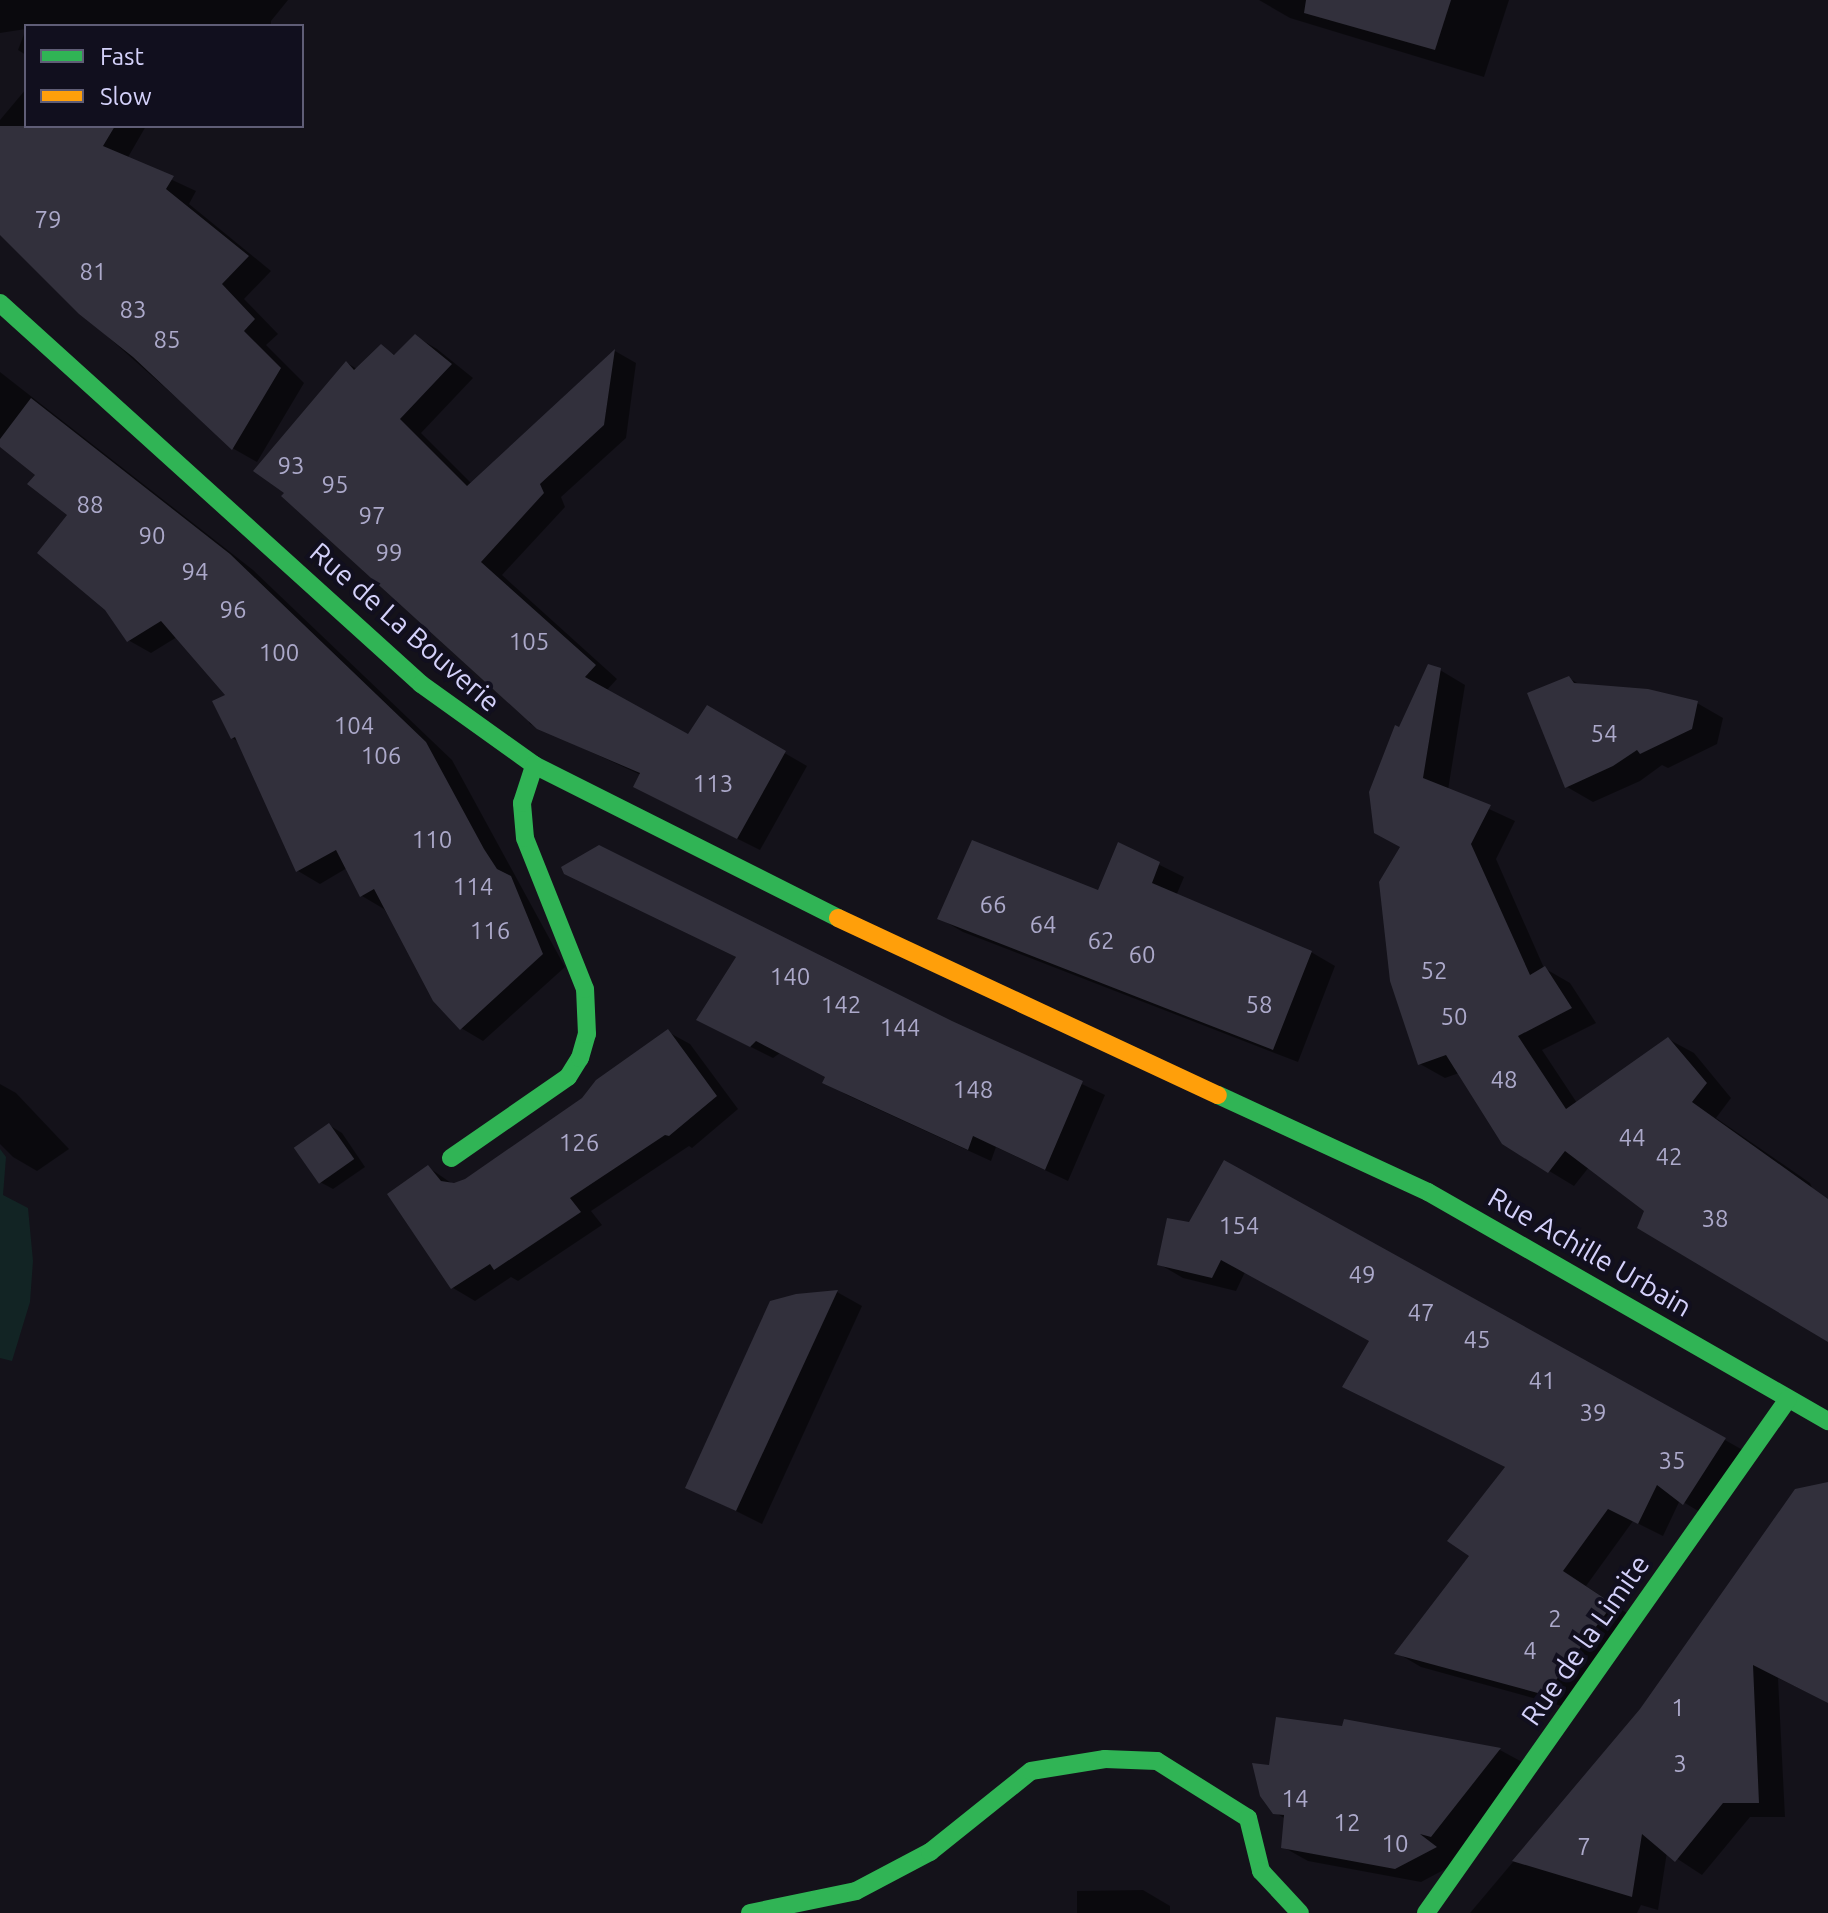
<!DOCTYPE html>
<html>
<head>
<meta charset="utf-8">
<style>
	body { margin:0 }
	#map { position:relative; width:1828px; height:1913px; overflow:hidden; background:#14121a; font-family:Ubuntu,sans-serif }
	div>[style] { position:absolute }
	[style*='--x'] { left:calc(var(--x)*1px); top:calc(var(--y)*1px); width:calc(var(--w)*1px); rotate:calc(var(--a)*1deg) }
	.green>* { inset:0; background:#122424 }
	.shadow>* { inset:0; background:#0007 }
	.building>* { inset:0; background:#32303c; transform-origin:0 0 }
	.fast>* { height:18px; margin:-9px; padding:0 9px; transform-origin:9px; border-radius:9px; background:#30b455 }
	.slow>* { height:18px; margin:-9px; padding:0 9px; transform-origin:9px; border-radius:9px; background:#ff9f0a }
	span { translate:-50% -50%; white-space:nowrap; text-align:center; line-height:1.15; -webkit-text-stroke:8px #110f1e; paint-order:stroke }
	.number-label { font-size:24px; color:#aca9ca }
	.number-label span { -webkit-text-stroke-width:0 }
	.street-label { font-size:28px; color:#d4d1fa }
	.legend { position:absolute; left:24px; top:24px; width:280px; height:104px; box-sizing:border-box; background:#110f1e; border:2px solid #5f5d76; margin:0; padding:10px 14px; list-style:none; font-size:24px; color:#d4d1fa }
	.legend li { display:flex; align-items:center; gap:16px; height:40px }
	.legend b { width:40px; border:2px solid #5f5d76 }
</style>
</head>
<body>
<div id="map">
	<div class="green">
		<i style="clip-path:polygon(0 1149px,6px 1157px,3px 1195px,28px 1208px,33px 1261px,30px 1302px,12px 1361px,0 1358px)"></i>
	</div>
	<div class="shadow">
		<i style="clip-path:polygon(0 0,288px 0,271px 21px,271px 26px,26px 26px,26px 29px,0 33px)"></i>
		<i style="clip-path:polygon(1259px 0,1509px 0,1484px 77px,1290px 18px)"></i>
		<i style="clip-path:polygon(26px 29px,26px 55px,18px 50px)"></i>
		<i style="clip-path:polygon(26px 89px,26px 126px,146px 126px,127px 159px,196px 191px,189px 204px,271px 271px,244px 299px,278px 334px,266px 345px,304px 383px,257px 462px,234px 449px,80px 312px,0 233px,0 120px)"></i>
		<i style="clip-path:polygon(415px 336px,437px 349px,473px 378px,421px 433px,472px 484px,615px 351px,636px 363px,626px 438px,561px 497px,565px 507px,502px 575px,617px 679px,606px 691px,688px 736px,707px 708px,807px 766px,760px 850px,658px 799px,641px 775px,530px 724px,347px 363px,357px 369px,381px 347px,397px 356px)"></i>
		<i style="clip-path:polygon(0 372px,253px 570px,452px 760px,565px 967px,483px 1041px,461px 1028px,384px 909px,362px 896px,347px 868px,320px 884px,298px 871px,239px 742px,232px 738px,228px 695px,177px 637px,151px 653px,128px 640px,70px 515px,38px 475px,0 444px)"></i>
		<i style="clip-path:polygon(1440px 670px,1465px 685px,1448px 790px,1515px 821px,1496px 859px,1544px 968px,1570px 983px,1596px 1023px,1542px 1050px,1577px 1103px,1668px 1039px,1694px 1053px,1731px 1098px,1716px 1118px,1810px 1183px,1813px 1190px,1828px 1200px,1828px 1341px,1589px 1167px,1574px 1186px,1503px 1143px,1459px 1073px,1445px 1078px,1420px 1064px,1400px 729px)"></i>
		<i style="clip-path:polygon(1569px 678px,1582px 686px,1697px 703px,1723px 718px,1717px 744px,1668px 768px,1662px 765px,1640px 781px,1593px 802px,1567px 787px)"></i>
		<i style="clip-path:polygon(1119px 845px,1184px 877px,1176px 896px,1311px 952px,1335px 966px,1298px 1062px,963px 932px,939px 918px,1099px 893px)"></i>
		<i style="clip-path:polygon(566px 873px,951px 1022px,1105px 1095px,1068px 1181px,996px 1147px,991px 1161px,847px 1095px,825px 1082px,827px 1077px,780px 1053px,773px 1058px,721px 1032px,738px 958px)"></i>
		<i style="clip-path:polygon(668px 1032px,690px 1044px,738px 1109px,692px 1148px,689px 1146px,591px 1211px,602px 1225px,518px 1281px,511px 1277px,475px 1301px,453px 1288px,428px 1167px,454px 1185px,466px 1180px,584px 1099px)"></i>
		<i style="clip-path:polygon(0 1084px,16px 1093px,69px 1149px,37px 1171px,13px 1157px,0 1144px)"></i>
		<i style="clip-path:polygon(329px 1125px,342px 1133px,365px 1167px,333px 1189px,320px 1182px)"></i>
		<i style="clip-path:polygon(1169px 1220px,1725px 1440px,1748px 1453px,1708px 1517px,1680px 1500px,1663px 1536px,1633px 1521px,1586px 1586px,1636px 1619px,1569px 1708px,1421px 1667px,1397px 1653px,1472px 1555px,1507px 1468px,1368px 1399px,1371px 1341px,1245px 1272px,1236px 1291px,1183px 1278px,1159px 1264px)"></i>
		<i style="clip-path:polygon(837px 1292px,862px 1306px,762px 1524px,688px 1487px,796px 1296px)"></i>
		<i style="clip-path:polygon(1828px 1497px,1828px 1702px,1778px 1678px,1785px 1817px,1750px 1817px,1702px 1875px,1667px 1852px,1658px 1910px,1641px 1905px,1637px 1913px,1470px 1913px,1641px 1710px)"></i>
		<i style="clip-path:polygon(1345px 1722px,1500px 1750px,1524px 1763px,1470px 1856px,1421px 1882px,1308px 1861px,1283px 1847px,1286px 1819px,1274px 1812px,1271px 1768px,1343px 1729px)"></i>
		<i style="clip-path:polygon(1143px 1890px,1170px 1906px,1170px 1913px,1077px 1913px,1077px 1891px)"></i>
	</div>
	<div class="building">
		<i style="clip-path:polygon(1306px 0,1451px 0,1435px 50px,1304px 13px)"></i>
		<i style="clip-path:polygon(0 126px,115px 126px,103px 146px,174px 176px,166px 189px,249px 256px,222px 284px,255px 319px,244px 331px,281px 368px,232px 450px,133px 357px,79px 314px,0 235px)"></i>
		<i style="clip-path:polygon(415px 334px,452px 364px,400px 419px,467px 486px,615px 349px,604px 425px,540px 484px,544px 493px,481px 562px,596px 665px,585px 677px,688px 734px,707px 705px,786px 751px,737px 839px,633px 787px,640px 773px,537px 729px,281px 496px,284px 493px,253px 471px,346px 361px,354px 370px,381px 344px,394px 355px)"></i>
		<i style="clip-path:polygon(31px 398px,230px 554px,426px 742px,484px 849px,497px 869px,511px 876px,543px 954px,460px 1030px,433px 1001px,374px 889px,360px 897px,336px 850px,296px 872px,235px 737px,231px 739px,212px 701px,225px 695px,161px 621px,127px 642px,105px 610px,37px 553px,67px 515px,27px 484px,35px 475px,0 447px,0 439px)"></i>
		<i style="clip-path:polygon(1428px 664px,1441px 668px,1423px 778px,1491px 805px,1471px 844px,1530px 975px,1545px 966px,1572px 1008px,1518px 1036px,1566px 1109px,1668px 1037px,1707px 1083px,1692px 1102px,1828px 1199px,1828px 1342px,1637px 1228px,1644px 1211px,1565px 1151px,1548px 1173px,1502px 1144px,1446px 1055px,1418px 1065px,1390px 981px,1379px 882px,1400px 847px,1374px 833px,1369px 792px,1395px 725px,1399px 727px)"></i>
		<i style="clip-path:polygon(1569px 676px,1574px 683px,1648px 689px,1698px 701px,1692px 729px,1640px 754px,1637px 750px,1613px 766px,1565px 788px,1527px 693px)"></i>
		<i style="clip-path:polygon(972px 840px,1098px 890px,1118px 842px,1160px 862px,1152px 883px,1312px 951px,1273px 1050px,937px 919px)"></i>
		<i style="clip-path:polygon(599px 845px,952px 1021px,1083px 1081px,1045px 1170px,973px 1136px,968px 1150px,822px 1083px,825px 1077px,756px 1041px,750px 1047px,696px 1020px,736px 957px,564px 874px,561px 867px)"></i>
		<i style="clip-path:polygon(668px 1029px,717px 1096px,669px 1136px,665px 1135px,570px 1198px,581px 1212px,494px 1270px,490px 1264px,451px 1289px,387px 1194px,428px 1165px,441px 1181px,454px 1183px,465px 1179px,582px 1098px,596px 1080px)"></i>
		<i style="left:329px;top:1123px;width:44px;height:43px;rotate:55deg"></i>
		<i style="clip-path:polygon(1224px 1160px,1726px 1438px,1683px 1505px,1657px 1485px,1638px 1524px,1608px 1509px,1563px 1571px,1613px 1604px,1545px 1695px,1394px 1654px,1469px 1556px,1447px 1541px,1505px 1467px,1342px 1387px,1369px 1341px,1221px 1260px,1212px 1278px,1157px 1265px,1167px 1218px,1189px 1222px)"></i>
		<i style="clip-path:polygon(838px 1290px,736px 1511px,685px 1488px,770px 1301px,796px 1294px)"></i>
		<i style="clip-path:polygon(1828px 1482px,1828px 1703px,1753px 1665px,1759px 1803px,1723px 1803px,1675px 1862px,1642px 1834px,1632px 1897px,1512px 1861px,1640px 1709px,1795px 1489px)"></i>
		<i style="clip-path:polygon(1276px 1717px,1342px 1726px,1344px 1719px,1501px 1748px,1431px 1837px,1420px 1834px,1437px 1847px,1395px 1869px,1281px 1848px,1284px 1815px,1273px 1814px,1260px 1796px,1252px 1763px,1269px 1765px)"></i>
	</div>
	<div class="fast">
		<i style="--x:0;--y:303;--w:568;--a:42.14"></i>
		<i style="--x:421;--y:684;--w:139;--a:35.6"></i>
		<i style="--x:534;--y:765;--w:340;--a:26.7"></i>
		<i style="--x:1218;--y:1095;--w:231;--a:24.8"></i>
		<i style="--x:1428;--y:1192;--w:461;--a:29.8"></i>
		<i style="--x:451;--y:1158;--w:142;--a:-34.7"></i>
		<i style="--x:568;--y:1077;--w:22;--a:-58"></i>
		<i style="--x:580;--y:1058;--w:25;--a:-74"></i>
		<i style="--x:587;--y:1034;--w:45;--a:-92.5"></i>
		<i style="--x:585;--y:989;--w:162;--a:-111.7"></i>
		<i style="--x:525;--y:838;--w:35;--a:-95"></i>
		<i style="--x:522;--y:803;--w:40;--a:-72"></i>
		<i style="--x:750;--y:1913;--w:108;--a:-11.7"></i>
		<i style="--x:856;--y:1891;--w:84;--a:-27.8"></i>
		<i style="--x:930;--y:1852;--w:129;--a:-38.7"></i>
		<i style="--x:1031;--y:1771;--w:75;--a:-9.2"></i>
		<i style="--x:1105;--y:1759;--w:52;--a:2.2"></i>
		<i style="--x:1157;--y:1761;--w:107;--a:32.1"></i>
		<i style="--x:1248;--y:1818;--w:55;--a:76.2"></i>
		<i style="--x:1261;--y:1871;--w:57;--a:47.1"></i>
		<i style="--x:1426;--y:1913;--w:629;--a:-54.84"></i>
	</div>
	<div class="slow">
		<i style="--x:838;--y:918;--w:419;--a:25"></i>
	</div>
	<div class="number-label">
		<span style="left:48px;top:220px">79</span>
		<span style="left:93px;top:272px">81</span>
		<span style="left:133px;top:310px">83</span>
		<span style="left:167px;top:340px">85</span>
		<span style="left:291px;top:466px">93</span>
		<span style="left:335px;top:485px">95</span>
		<span style="left:90px;top:505px">88</span>
		<span style="left:372px;top:516px">97</span>
		<span style="left:152px;top:536px">90</span>
		<span style="left:389px;top:553px">99</span>
		<span style="left:195px;top:572px">94</span>
		<span style="left:233px;top:610px">96</span>
		<span style="left:529px;top:642px">105</span>
		<span style="left:279px;top:653px">100</span>
		<span style="left:354px;top:726px">104</span>
		<span style="left:1604px;top:734px">54</span>
		<span style="left:381px;top:756px">106</span>
		<span style="left:713px;top:784px">113</span>
		<span style="left:432px;top:840px">110</span>
		<span style="left:473px;top:887px">114</span>
		<span style="left:993px;top:905px">66</span>
		<span style="left:1043px;top:925px">64</span>
		<span style="left:490px;top:931px">116</span>
		<span style="left:1101px;top:941px">62</span>
		<span style="left:1142px;top:955px">60</span>
		<span style="left:1434px;top:971px">52</span>
		<span style="left:790px;top:977px">140</span>
		<span style="left:841px;top:1005px">142</span>
		<span style="left:1259px;top:1005px">58</span>
		<span style="left:1454px;top:1017px">50</span>
		<span style="left:900px;top:1028px">144</span>
		<span style="left:1504px;top:1080px">48</span>
		<span style="left:973px;top:1090px">148</span>
		<span style="left:1632px;top:1138px">44</span>
		<span style="left:579px;top:1143px">126</span>
		<span style="left:1669px;top:1157px">42</span>
		<span style="left:1715px;top:1219px">38</span>
		<span style="left:1239px;top:1226px">154</span>
		<span style="left:1362px;top:1275px">49</span>
		<span style="left:1421px;top:1313px">47</span>
		<span style="left:1477px;top:1340px">45</span>
		<span style="left:1542px;top:1381px">41</span>
		<span style="left:1593px;top:1413px">39</span>
		<span style="left:1672px;top:1461px">35</span>
		<span style="left:1555px;top:1619px">2</span>
		<span style="left:1530px;top:1651px">4</span>
		<span style="left:1678px;top:1708px">1</span>
		<span style="left:1680px;top:1764px">3</span>
		<span style="left:1295px;top:1799px">14</span>
		<span style="left:1347px;top:1823px">12</span>
		<span style="left:1395px;top:1844px">10</span>
		<span style="left:1584px;top:1847px">7</span>
	</div>
	<div class="street-label">
		<span style="left:405px;top:627px;rotate:41deg">Rue de La Bouverie</span>
		<span style="left:1590px;top:1252px;rotate:30deg">Rue Achille Urbain</span>
		<span style="left:1585px;top:1640px;rotate:-55deg">Rue de la Limite</span>
	</div>
	<ul class="legend">
	<li><b style="height:10px;background:#30b455"></b>Fast</li>
	<li><b style="height:10px;background:#ff9f0a"></b>Slow</li>
	</ul>
</div>
</body>
</html>
